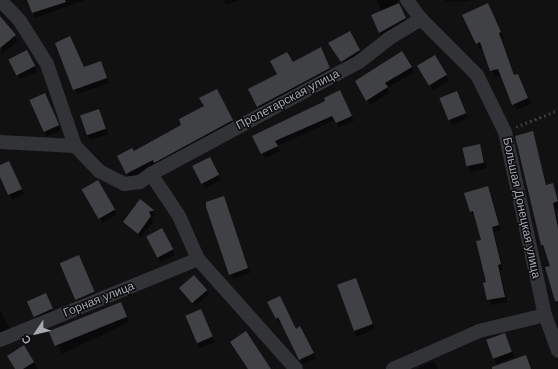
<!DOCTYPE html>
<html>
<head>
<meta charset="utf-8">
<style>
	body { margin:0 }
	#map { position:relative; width:558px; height:369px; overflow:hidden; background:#111112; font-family:Helvetica,sans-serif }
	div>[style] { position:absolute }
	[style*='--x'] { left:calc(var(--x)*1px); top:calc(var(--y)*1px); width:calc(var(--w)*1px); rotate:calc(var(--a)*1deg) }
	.shadow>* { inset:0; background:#0007; transform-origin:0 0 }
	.building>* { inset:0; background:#404145; transform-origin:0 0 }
	.path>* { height:2.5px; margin-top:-1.25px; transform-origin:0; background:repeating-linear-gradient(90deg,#393a3e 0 2px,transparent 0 5px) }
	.minor>* { height:14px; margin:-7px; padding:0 7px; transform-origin:7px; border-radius:7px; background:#323337 }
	span { translate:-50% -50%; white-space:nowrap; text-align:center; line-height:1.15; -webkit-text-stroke:3px #0c0c0d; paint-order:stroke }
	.street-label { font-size:12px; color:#a3a7b2 }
	.north { position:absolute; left:16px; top:313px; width:40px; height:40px; -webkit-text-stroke:3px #0c0c0d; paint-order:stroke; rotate:235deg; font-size:11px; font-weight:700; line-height:16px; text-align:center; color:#a3a7b2 }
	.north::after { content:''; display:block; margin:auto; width:14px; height:18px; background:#a3a7b2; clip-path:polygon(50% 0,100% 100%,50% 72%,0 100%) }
</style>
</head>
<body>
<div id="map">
	<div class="shadow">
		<i style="clip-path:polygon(28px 0,85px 0,35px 18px)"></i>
		<i style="clip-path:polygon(223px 0,239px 0,226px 5px)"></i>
		<i style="clip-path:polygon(377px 0,397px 0,408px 23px,382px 37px,379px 32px,382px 12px)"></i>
		<i style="clip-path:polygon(445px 0,470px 0,470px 1px,446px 2px)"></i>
		<i style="clip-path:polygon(491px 11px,504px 38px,501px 39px,515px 76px,518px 75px,531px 104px,517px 110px,501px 75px,495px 77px,483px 48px,480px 49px,477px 43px)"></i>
		<i style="clip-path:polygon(5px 24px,18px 41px,2px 54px,0 28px)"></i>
		<i style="clip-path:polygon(349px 32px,362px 56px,344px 67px,332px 48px)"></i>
		<i style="clip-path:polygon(402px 52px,414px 72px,387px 88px,390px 92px,370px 105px,357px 81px)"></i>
		<i style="clip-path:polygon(323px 53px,332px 73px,261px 111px,249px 90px,293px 63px)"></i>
		<i style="clip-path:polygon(29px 56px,37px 72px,20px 79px,17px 75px)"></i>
		<i style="left:434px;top:57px;width:28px;height:18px;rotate:58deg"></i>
		<i style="clip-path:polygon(101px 62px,109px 83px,77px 94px,74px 89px,84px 68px)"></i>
		<i style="clip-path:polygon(220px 95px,235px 126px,130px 178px,118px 156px,134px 152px,183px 125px)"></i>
		<i style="clip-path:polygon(343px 97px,354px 121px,339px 127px,335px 120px,277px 146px,280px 151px,265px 158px,253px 136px)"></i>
		<i style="clip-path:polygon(459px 98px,468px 118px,452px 125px,441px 99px)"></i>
		<i style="clip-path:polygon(47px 99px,61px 130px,47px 136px,44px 131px)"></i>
		<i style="clip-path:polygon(99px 111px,108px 134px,90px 140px,87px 135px)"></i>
		<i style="clip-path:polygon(532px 132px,547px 185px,553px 184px,558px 197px,558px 208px,555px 209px,558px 222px,558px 301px,546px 268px,551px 266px,542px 245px,516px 137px)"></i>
		<i style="clip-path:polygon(479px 145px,487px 168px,470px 172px,463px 148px)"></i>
		<i style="left:209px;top:158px;width:25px;height:18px;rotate:61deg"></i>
		<i style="clip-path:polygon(9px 162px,24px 194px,12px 200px,0 174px,0 166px)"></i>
		<i style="left:97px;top:181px;width:39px;height:16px;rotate:60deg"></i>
		<i style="clip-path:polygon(487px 187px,501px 230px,494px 232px,503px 269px,500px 270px,507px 302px,491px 305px,485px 284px,488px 283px,482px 241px,476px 216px,471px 212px,465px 193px)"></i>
		<i style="clip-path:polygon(224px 197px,250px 273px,233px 279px,230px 274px)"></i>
		<i style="clip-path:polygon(140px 201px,156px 215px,151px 217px,153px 222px,141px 238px,124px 222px)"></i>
		<i style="clip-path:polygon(165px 235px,175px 255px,160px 262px,147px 237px)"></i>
		<i style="clip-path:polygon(81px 261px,97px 297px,80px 304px,77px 299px)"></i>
		<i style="left:194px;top:276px;width:24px;height:18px;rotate:52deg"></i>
		<i style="clip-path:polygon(356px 279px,375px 329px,356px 337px,354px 332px)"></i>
		<i style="clip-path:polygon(48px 300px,55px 314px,38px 321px,35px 316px)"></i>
		<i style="clip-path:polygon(268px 303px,296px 330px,303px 333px,316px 358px,303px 364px,282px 322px,279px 323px)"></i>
		<i style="clip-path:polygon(123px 308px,129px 322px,62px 354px,53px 336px)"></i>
		<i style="clip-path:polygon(0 310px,11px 330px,0 335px)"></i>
		<i style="clip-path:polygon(201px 310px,215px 342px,200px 348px,197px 343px)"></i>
		<i style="left:505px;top:335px;width:24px;height:19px;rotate:68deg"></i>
		<i style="clip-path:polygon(23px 346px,38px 369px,16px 369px)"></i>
		<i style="clip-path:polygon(434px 361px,438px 369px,417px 369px)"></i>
	</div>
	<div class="building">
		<i style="clip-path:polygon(27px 0,65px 0,66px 2px,32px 13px)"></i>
		<i style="clip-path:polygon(399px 3px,406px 18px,379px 33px,371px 15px)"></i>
		<i style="clip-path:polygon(488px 3px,501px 32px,499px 33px,514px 75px,518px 74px,528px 98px,512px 105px,498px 69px,490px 71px,480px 42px,476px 44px,462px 15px)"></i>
		<i style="clip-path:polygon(0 16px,16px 35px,0 48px)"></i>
		<i style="clip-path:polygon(350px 31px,360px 50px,341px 62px,328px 43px)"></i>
		<i style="clip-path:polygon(70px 36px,84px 67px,101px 61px,107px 78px,73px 90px,55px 43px)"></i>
		<i style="clip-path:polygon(321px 47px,330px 68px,257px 107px,248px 89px,277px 74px,270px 61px,287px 52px,293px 62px)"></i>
		<i style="left:27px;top:50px;width:18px;height:21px;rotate:63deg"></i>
		<i style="clip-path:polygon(402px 51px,412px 67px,385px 83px,388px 87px,366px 101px,355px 81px)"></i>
		<i style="left:435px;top:55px;width:23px;height:21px;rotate:59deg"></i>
		<i style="clip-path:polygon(217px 89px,233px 120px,154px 163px,153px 160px,126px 174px,117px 156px,132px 148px,134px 151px,181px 125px,179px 119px,204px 106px,199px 98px)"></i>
		<i style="clip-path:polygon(340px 90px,352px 116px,336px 123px,332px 116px,275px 141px,278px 146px,261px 154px,252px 136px,325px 101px,324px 98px)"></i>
		<i style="left:457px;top:91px;width:24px;height:19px;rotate:68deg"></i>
		<i style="left:45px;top:93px;width:35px;height:17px;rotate:66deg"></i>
		<i style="left:99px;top:109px;width:21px;height:20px;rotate:71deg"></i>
		<i style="clip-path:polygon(533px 131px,546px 185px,553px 183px,558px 201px,553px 203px,558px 228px,558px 301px,555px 301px,545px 267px,550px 266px,543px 245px,541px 245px,515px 136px)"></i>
		<i style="left:480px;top:144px;width:19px;height:18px;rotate:78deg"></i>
		<i style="left:210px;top:157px;width:20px;height:20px;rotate:63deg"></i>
		<i style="clip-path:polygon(9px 161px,22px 189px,8px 195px,0 177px,0 165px)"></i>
		<i style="left:98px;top:180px;width:34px;height:19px;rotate:60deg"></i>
		<i style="clip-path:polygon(488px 186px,499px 225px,492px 227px,501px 264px,498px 265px,505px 297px,487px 300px,483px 283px,486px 282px,476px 241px,481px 240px,473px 211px,470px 212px,464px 193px)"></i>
		<i style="clip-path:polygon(224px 196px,248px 268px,229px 275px,206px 207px,206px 202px)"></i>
		<i style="clip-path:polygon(140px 199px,154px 210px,149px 212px,151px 216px,138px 234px,123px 222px)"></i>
		<i style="left:162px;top:228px;width:24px;height:18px;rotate:62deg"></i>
		<i style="left:79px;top:255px;width:40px;height:21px;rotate:67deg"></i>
		<i style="left:194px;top:275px;width:20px;height:20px;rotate:49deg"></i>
		<i style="left:356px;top:278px;width:49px;height:20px;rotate:70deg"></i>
		<i style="left:46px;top:293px;width:17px;height:21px;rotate:66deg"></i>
		<i style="clip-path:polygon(280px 296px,296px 329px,300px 326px,314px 353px,299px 360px,278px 317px,276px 319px,267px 302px)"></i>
		<i style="left:121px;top:302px;width:16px;height:78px;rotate:68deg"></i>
		<i style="left:201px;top:309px;width:30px;height:17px;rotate:67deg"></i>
		<i style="clip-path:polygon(246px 331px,271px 369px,248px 369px,230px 342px)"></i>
		<i style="left:505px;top:333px;width:20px;height:20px;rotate:70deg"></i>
		<i style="clip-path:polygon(24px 345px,34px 362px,23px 369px,15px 369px,7px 356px)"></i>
		<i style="clip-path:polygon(526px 355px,531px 369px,492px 369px,492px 367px)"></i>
	</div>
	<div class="path">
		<i style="--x:516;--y:127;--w:45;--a:-22"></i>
	</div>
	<div class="minor">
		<i style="--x:0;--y:0;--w:29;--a:46"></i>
		<i style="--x:20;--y:21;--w:51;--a:57.9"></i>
		<i style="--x:47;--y:64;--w:87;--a:71.1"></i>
		<i style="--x:75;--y:146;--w:35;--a:46"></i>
		<i style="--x:99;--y:171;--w:28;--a:27"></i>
		<i style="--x:124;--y:184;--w:16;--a:-7"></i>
		<i style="--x:140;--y:182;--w:14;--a:-36"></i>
		<i style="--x:151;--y:174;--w:50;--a:56.3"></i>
		<i style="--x:179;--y:216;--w:47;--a:66.2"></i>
		<i style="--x:198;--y:259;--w:147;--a:48.3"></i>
		<i style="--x:407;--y:0;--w:24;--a:54"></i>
		<i style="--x:421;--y:19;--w:79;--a:45"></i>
		<i style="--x:477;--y:75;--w:64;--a:63.8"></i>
		<i style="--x:505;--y:132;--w:187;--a:77.7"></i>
		<i style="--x:545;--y:315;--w:38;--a:70"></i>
		<i style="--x:0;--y:142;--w:75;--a:3.1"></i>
		<i style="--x:151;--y:174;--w:236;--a:-28.3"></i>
		<i style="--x:359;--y:62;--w:37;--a:-38"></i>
		<i style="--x:388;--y:39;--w:39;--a:-31"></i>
		<i style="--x:0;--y:340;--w:214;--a:-22.2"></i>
		<i style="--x:393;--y:369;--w:94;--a:-23.8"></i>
		<i style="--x:479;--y:331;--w:68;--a:-13.6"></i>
	</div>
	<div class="street-label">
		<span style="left:288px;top:100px;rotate:-28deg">Пролетарская улица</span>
		<span style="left:521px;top:208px;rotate:78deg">Большая Донецкая улица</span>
		<span style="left:99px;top:300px;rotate:-22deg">Горная улица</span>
	</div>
	<div class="north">С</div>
</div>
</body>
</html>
